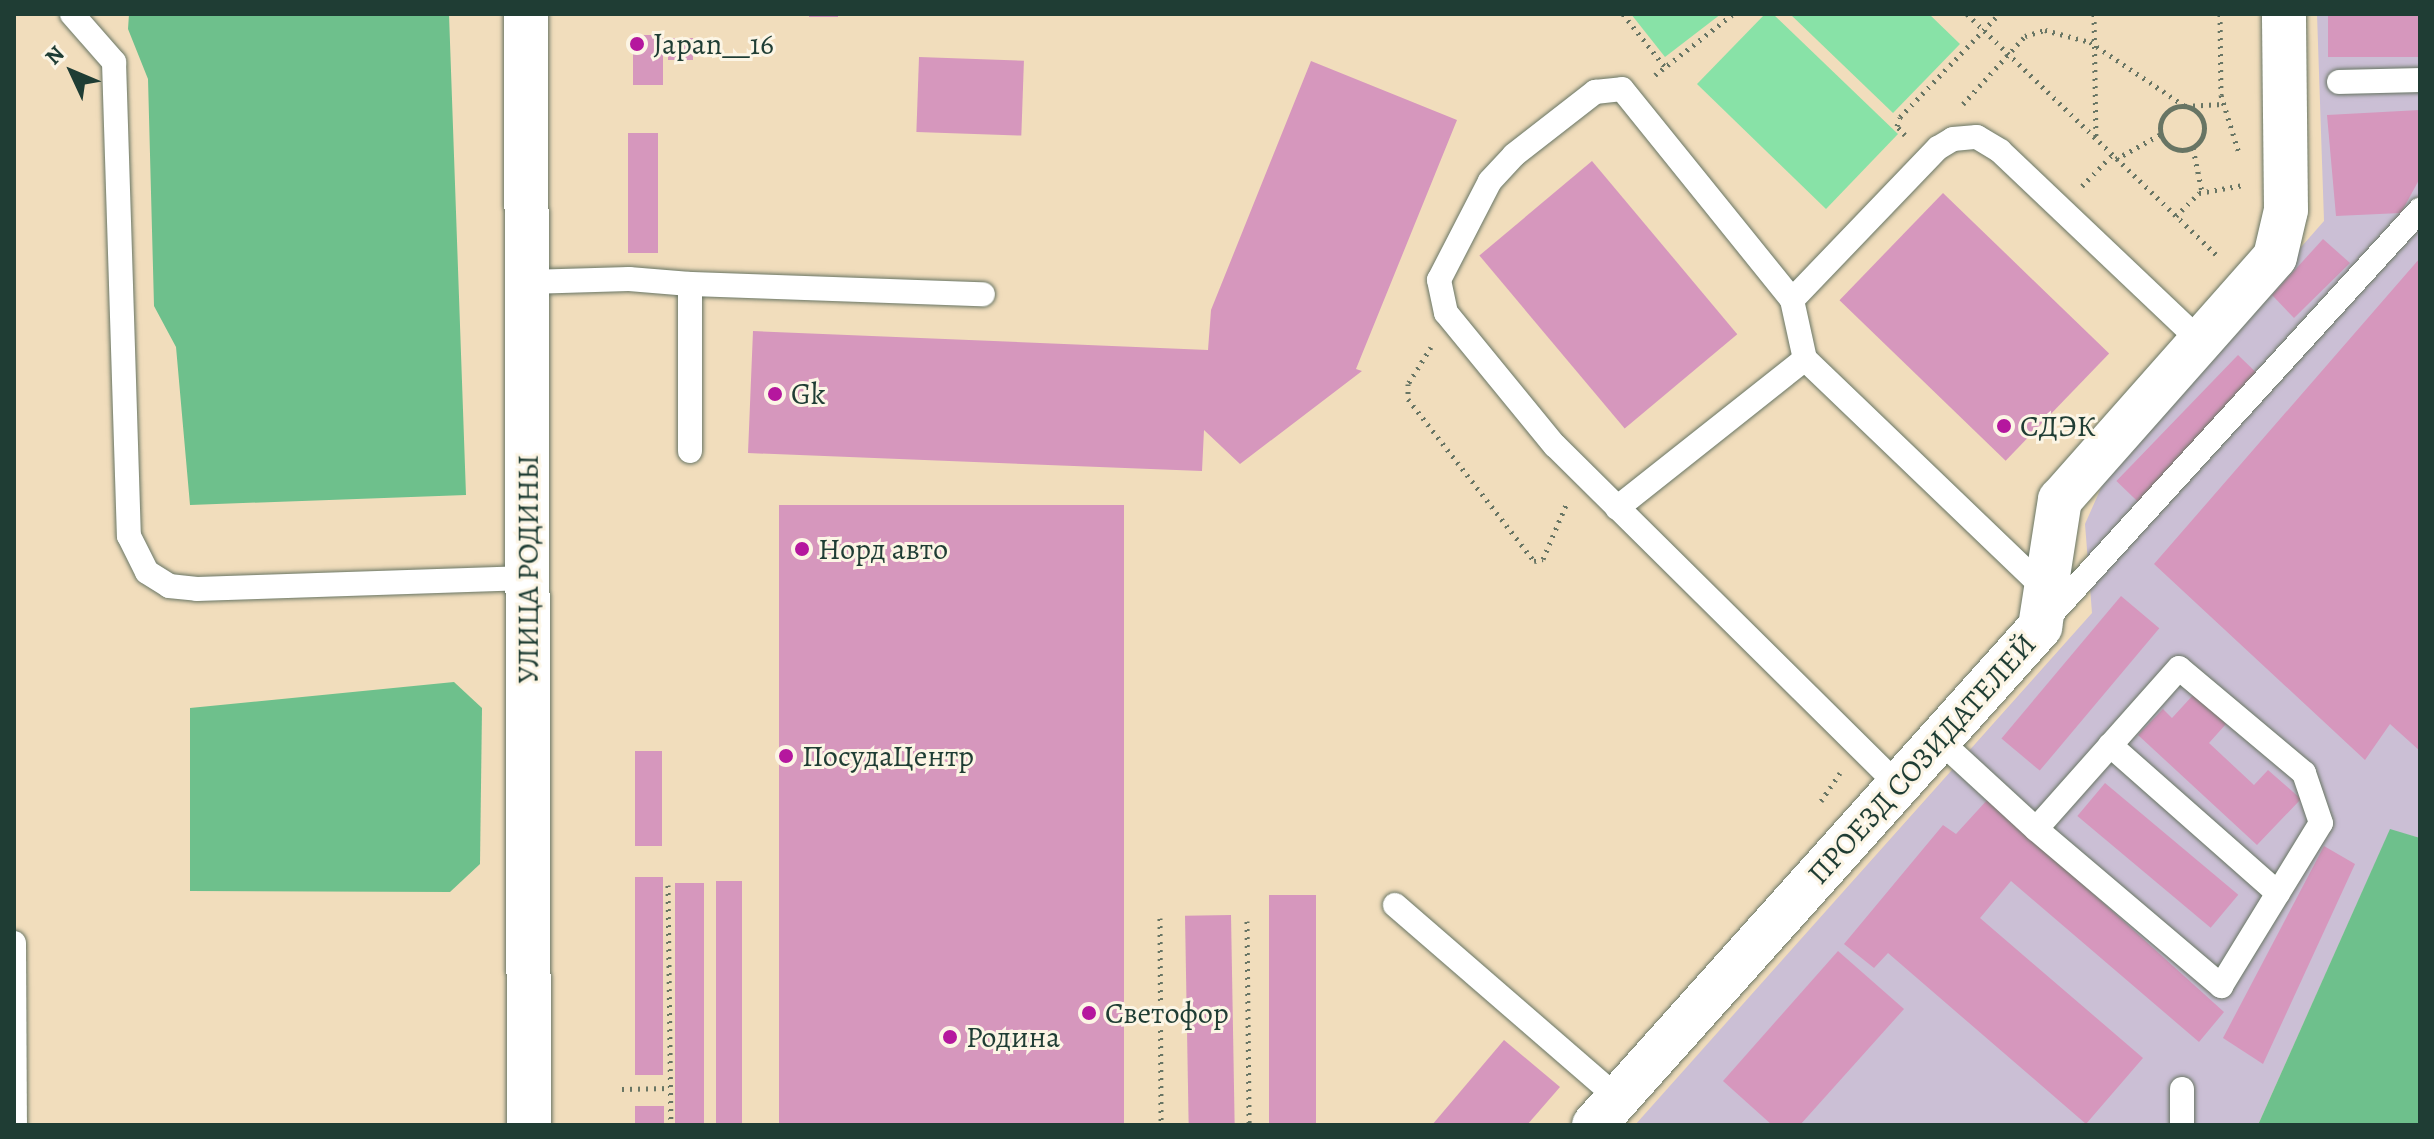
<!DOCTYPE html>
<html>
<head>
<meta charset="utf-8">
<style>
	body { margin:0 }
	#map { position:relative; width:2434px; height:1139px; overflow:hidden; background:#f1ddbc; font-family:Alegreya,serif }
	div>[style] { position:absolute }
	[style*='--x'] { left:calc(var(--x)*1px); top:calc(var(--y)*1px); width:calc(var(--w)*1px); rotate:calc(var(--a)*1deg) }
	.industrial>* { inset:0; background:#cbbfd5 }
	.green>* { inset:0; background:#88e2a7 }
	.forest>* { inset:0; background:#6ec08c }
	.building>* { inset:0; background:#d697bd; transform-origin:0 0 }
	.path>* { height:5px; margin-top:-2.5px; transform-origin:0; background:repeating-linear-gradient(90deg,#687564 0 2px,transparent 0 8px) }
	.path>.ring { margin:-2.5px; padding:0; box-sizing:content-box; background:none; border:5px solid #687564; border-radius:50% }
	.roads { filter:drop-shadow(0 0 2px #687564) drop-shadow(0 0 2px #687564) }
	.service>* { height:24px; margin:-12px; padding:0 12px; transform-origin:12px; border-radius:12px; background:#fff }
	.minor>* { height:44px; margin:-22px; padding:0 22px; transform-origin:22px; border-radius:22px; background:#fff }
	.tertiary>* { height:44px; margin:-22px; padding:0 22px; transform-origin:22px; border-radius:22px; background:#fff }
	.dots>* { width:22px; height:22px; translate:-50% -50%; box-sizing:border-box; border:4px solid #fcf5e5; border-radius:50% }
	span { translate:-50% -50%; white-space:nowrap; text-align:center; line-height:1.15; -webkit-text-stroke:6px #fcf5e5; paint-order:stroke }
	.poi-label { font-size:30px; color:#1f3d34 }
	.left { translate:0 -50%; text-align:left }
	.street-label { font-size:30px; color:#1f3d34 }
	.frame { position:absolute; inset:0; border:16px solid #1f3d34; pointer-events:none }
	.north { position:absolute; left:32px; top:32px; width:80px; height:80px; -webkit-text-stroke:6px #fcf5e5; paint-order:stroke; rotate:314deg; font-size:22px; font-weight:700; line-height:32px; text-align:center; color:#1f3d34 }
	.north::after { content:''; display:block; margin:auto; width:28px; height:36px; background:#1f3d34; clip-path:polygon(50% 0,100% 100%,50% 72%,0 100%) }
</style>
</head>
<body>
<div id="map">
	<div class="industrial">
		<i style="clip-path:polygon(2317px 14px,2420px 14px,2420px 838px,2390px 830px,2258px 1125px,1635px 1125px,2092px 613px,2085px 524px,2113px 461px,2324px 221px)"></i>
	</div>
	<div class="green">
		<i style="clip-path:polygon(1631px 14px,1721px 14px,1665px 57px)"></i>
		<i style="clip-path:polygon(1765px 14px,1773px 14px,1898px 134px,1826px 209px,1697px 84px)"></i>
		<i style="clip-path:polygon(1790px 14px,1929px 14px,1960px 44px,1893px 113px)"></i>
	</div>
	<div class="forest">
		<i style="clip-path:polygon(129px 14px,449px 14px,466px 495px,190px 505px,176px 347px,154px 306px,148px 79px,128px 29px)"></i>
		<i style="clip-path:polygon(454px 682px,482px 708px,480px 864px,450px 892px,190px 891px,190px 708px)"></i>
		<i style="clip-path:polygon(2390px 829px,2420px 838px,2420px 1125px,2258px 1125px)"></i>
	</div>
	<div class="building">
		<i style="left:809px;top:14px;width:29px;height:3px"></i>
		<i style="left:2328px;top:14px;width:92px;height:43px"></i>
		<i style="left:633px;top:35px;width:30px;height:50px"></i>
		<i style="left:668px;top:38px;width:25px;height:22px"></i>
		<i style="left:919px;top:57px;width:105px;height:75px;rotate:2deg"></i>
		<i style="clip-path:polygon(1311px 61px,1457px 120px,1356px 369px,1362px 371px,1240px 464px,1204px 430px,1202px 471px,748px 453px,753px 331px,1208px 350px,1211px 310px)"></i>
		<i style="clip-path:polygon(2420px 110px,2420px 178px,2401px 213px,2336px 216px,2327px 115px)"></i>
		<i style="left:628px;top:133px;width:30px;height:120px"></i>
		<i style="left:1592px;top:161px;width:226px;height:147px;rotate:50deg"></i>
		<i style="left:1943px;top:193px;width:231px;height:149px;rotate:44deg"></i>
		<i style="clip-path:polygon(2323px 239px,2350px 263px,2294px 318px,2272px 295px)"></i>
		<i style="clip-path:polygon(2420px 258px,2420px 751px,2390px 724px,2365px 760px,2154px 564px)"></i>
		<i style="left:2238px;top:355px;width:36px;height:175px;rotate:44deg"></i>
		<i style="left:779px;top:505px;width:345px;height:620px"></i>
		<i style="left:2121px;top:596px;width:50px;height:186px;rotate:40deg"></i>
		<i style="clip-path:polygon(2194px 694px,2226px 724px,2209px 743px,2254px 785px,2268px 770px,2301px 799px,2257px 845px,2138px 735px,2163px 709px,2172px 718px)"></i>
		<i style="left:635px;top:751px;width:27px;height:95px"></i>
		<i style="left:2105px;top:783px;width:174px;height:43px;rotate:40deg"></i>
		<i style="clip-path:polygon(1988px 799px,2224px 1012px,2199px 1042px,2011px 881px,1980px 918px,2143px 1058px,2086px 1124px,1888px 953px,1874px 968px,1844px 944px,1943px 825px,1956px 834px)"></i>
		<i style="clip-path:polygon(2324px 846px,2355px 864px,2263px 1064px,2223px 1038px)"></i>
		<i style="left:635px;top:877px;width:28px;height:198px"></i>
		<i style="left:716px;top:881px;width:26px;height:244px"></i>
		<i style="left:675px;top:883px;width:29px;height:242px"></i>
		<i style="left:1316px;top:895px;width:230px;height:47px;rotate:90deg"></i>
		<i style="left:1231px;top:915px;width:210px;height:46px;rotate:89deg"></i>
		<i style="clip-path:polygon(1838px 951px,1904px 1009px,1800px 1125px,1772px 1125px,1723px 1081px)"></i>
		<i style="clip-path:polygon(1504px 1040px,1560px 1087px,1527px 1125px,1432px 1125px)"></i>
		<i style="left:635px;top:1106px;width:29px;height:19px"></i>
	</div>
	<div class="path">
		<i style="--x:1623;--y:14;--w:68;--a:51.6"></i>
		<i style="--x:1967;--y:14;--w:350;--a:44"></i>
		<i style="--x:2094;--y:14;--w:124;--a:89.1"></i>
		<i style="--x:2220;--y:14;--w:81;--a:89.3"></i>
		<i style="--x:2221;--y:95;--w:61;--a:72.8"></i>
		<i style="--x:1655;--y:75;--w:99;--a:-38"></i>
		<i style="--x:1963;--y:104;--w:92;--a:-47.6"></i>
		<i style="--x:2025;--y:36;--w:21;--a:-17"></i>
		<i style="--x:2045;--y:30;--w:47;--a:14.9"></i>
		<i style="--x:2090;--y:42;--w:115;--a:34"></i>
		<i style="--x:2185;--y:106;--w:38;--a:-3"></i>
		<i class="ring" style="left:2160px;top:106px;width:39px;height:39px"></i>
		<i style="--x:1905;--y:135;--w:12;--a:-132"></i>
		<i style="--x:1897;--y:126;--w:9;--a:-72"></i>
		<i style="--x:1900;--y:117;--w:143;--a:-46.1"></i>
		<i style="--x:2193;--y:148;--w:45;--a:78.4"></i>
		<i style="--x:2116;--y:159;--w:51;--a:-29.1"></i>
		<i style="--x:2082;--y:186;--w:43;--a:-45.9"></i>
		<i style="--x:2176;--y:216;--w:33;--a:-45"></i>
		<i style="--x:2199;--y:193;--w:45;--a:-10.3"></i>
		<i style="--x:1431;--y:347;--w:44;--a:121.9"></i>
		<i style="--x:1408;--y:384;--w:15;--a:90"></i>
		<i style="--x:1408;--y:399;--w:205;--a:52.1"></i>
		<i style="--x:1534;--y:561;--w:9;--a:-13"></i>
		<i style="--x:1543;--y:559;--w:59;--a:-66.9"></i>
		<i style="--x:1821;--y:801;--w:34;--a:-56"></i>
		<i style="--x:668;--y:885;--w:240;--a:89.3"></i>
		<i style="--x:1160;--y:918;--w:207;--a:89.7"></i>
		<i style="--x:1247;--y:921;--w:204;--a:89.4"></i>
		<i style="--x:622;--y:1089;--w:48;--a:-1.2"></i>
	</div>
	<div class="roads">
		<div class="service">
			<i style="--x:72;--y:14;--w:64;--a:48.8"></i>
			<i style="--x:114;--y:62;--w:474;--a:88.2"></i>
			<i style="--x:129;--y:536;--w:40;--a:63.4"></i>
			<i style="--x:147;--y:572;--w:26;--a:32"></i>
			<i style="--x:169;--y:586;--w:28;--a:6"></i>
			<i style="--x:197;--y:589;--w:331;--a:-1.9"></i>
			<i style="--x:2339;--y:82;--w:81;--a:-1.4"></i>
			<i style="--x:528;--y:282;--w:101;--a:-1.7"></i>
			<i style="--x:629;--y:279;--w:61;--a:4.7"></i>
			<i style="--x:690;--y:284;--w:167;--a:90"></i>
			<i style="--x:690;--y:284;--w:293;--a:2"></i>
			<i style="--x:1792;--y:300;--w:60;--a:77.6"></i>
			<i style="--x:1805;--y:359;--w:332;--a:43.8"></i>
			<i style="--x:1617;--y:508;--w:240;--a:-38.4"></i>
			<i style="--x:2047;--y:619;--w:554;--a:-47.64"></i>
			<i style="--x:1938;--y:739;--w:133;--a:42.6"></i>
			<i style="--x:2036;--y:829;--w:243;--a:40.3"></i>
			<i style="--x:2221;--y:986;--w:191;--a:-58.5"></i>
			<i style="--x:2321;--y:823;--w:53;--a:-108.8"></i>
			<i style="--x:2304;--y:773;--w:163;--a:-140"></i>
			<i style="--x:2179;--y:668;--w:215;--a:131.6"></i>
			<i style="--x:2110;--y:745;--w:224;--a:41.4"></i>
			<i style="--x:1899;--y:786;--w:484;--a:-135.3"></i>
			<i style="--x:1555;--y:446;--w:172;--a:-129.3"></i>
			<i style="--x:1446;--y:313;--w:34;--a:-102"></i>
			<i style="--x:1439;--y:280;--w:111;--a:-62.7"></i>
			<i style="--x:1490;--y:181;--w:35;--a:-47"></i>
			<i style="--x:1514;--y:155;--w:103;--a:-37.9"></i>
			<i style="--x:1595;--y:92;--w:27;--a:-6"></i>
			<i style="--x:1622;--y:89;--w:271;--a:51.1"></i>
			<i style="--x:1792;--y:300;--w:211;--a:-46.2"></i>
			<i style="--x:1938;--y:148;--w:17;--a:-31"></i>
			<i style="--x:1953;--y:139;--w:24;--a:-5"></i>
			<i style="--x:1977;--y:137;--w:27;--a:31"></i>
			<i style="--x:2000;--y:151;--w:277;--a:43.5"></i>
			<i style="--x:1395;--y:905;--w:295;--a:40.9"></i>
			<i style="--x:14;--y:943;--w:182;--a:89.7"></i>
			<i style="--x:2182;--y:1089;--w:36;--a:90"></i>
		</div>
		<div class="minor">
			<i style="--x:1594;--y:1125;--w:669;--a:-48.15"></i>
			<i style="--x:2040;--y:627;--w:129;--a:-81.1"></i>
			<i style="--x:2060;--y:500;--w:324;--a:-48.5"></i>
			<i style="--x:2275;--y:257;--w:48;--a:-76.8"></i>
			<i style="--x:2286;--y:210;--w:196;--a:-90.6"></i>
		</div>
		<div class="tertiary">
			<i style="--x:526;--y:14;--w:1111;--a:89.85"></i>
		</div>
	</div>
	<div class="dots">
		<i style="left:637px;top:44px;background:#b5179e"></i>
		<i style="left:775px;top:394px;background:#b5179e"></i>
		<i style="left:2004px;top:426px;background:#b5179e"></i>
		<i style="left:802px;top:549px;background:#b5179e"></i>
		<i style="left:786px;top:756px;background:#b5179e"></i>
		<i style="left:1089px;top:1013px;background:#b5179e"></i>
		<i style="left:950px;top:1037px;background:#b5179e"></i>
	</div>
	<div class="poi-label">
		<span class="left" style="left:653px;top:44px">Japan__16</span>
		<span class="left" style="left:791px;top:394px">Gk</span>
		<span class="left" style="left:2020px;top:426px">СДЭК</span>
		<span class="left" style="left:818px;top:549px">Норд авто</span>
		<span class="left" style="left:802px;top:756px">ПосудаЦентр</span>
		<span class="left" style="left:1105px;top:1013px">Светофор</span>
		<span class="left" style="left:966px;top:1037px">Родина</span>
	</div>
	<div class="street-label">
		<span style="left:528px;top:569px;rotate:-90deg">УЛИЦА РОДИНЫ</span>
		<span style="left:1922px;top:759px;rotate:-48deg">ПРОЕЗД СОЗИДАТЕЛЕЙ</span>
	</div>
	<div class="frame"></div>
	<div class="north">N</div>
</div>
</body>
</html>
